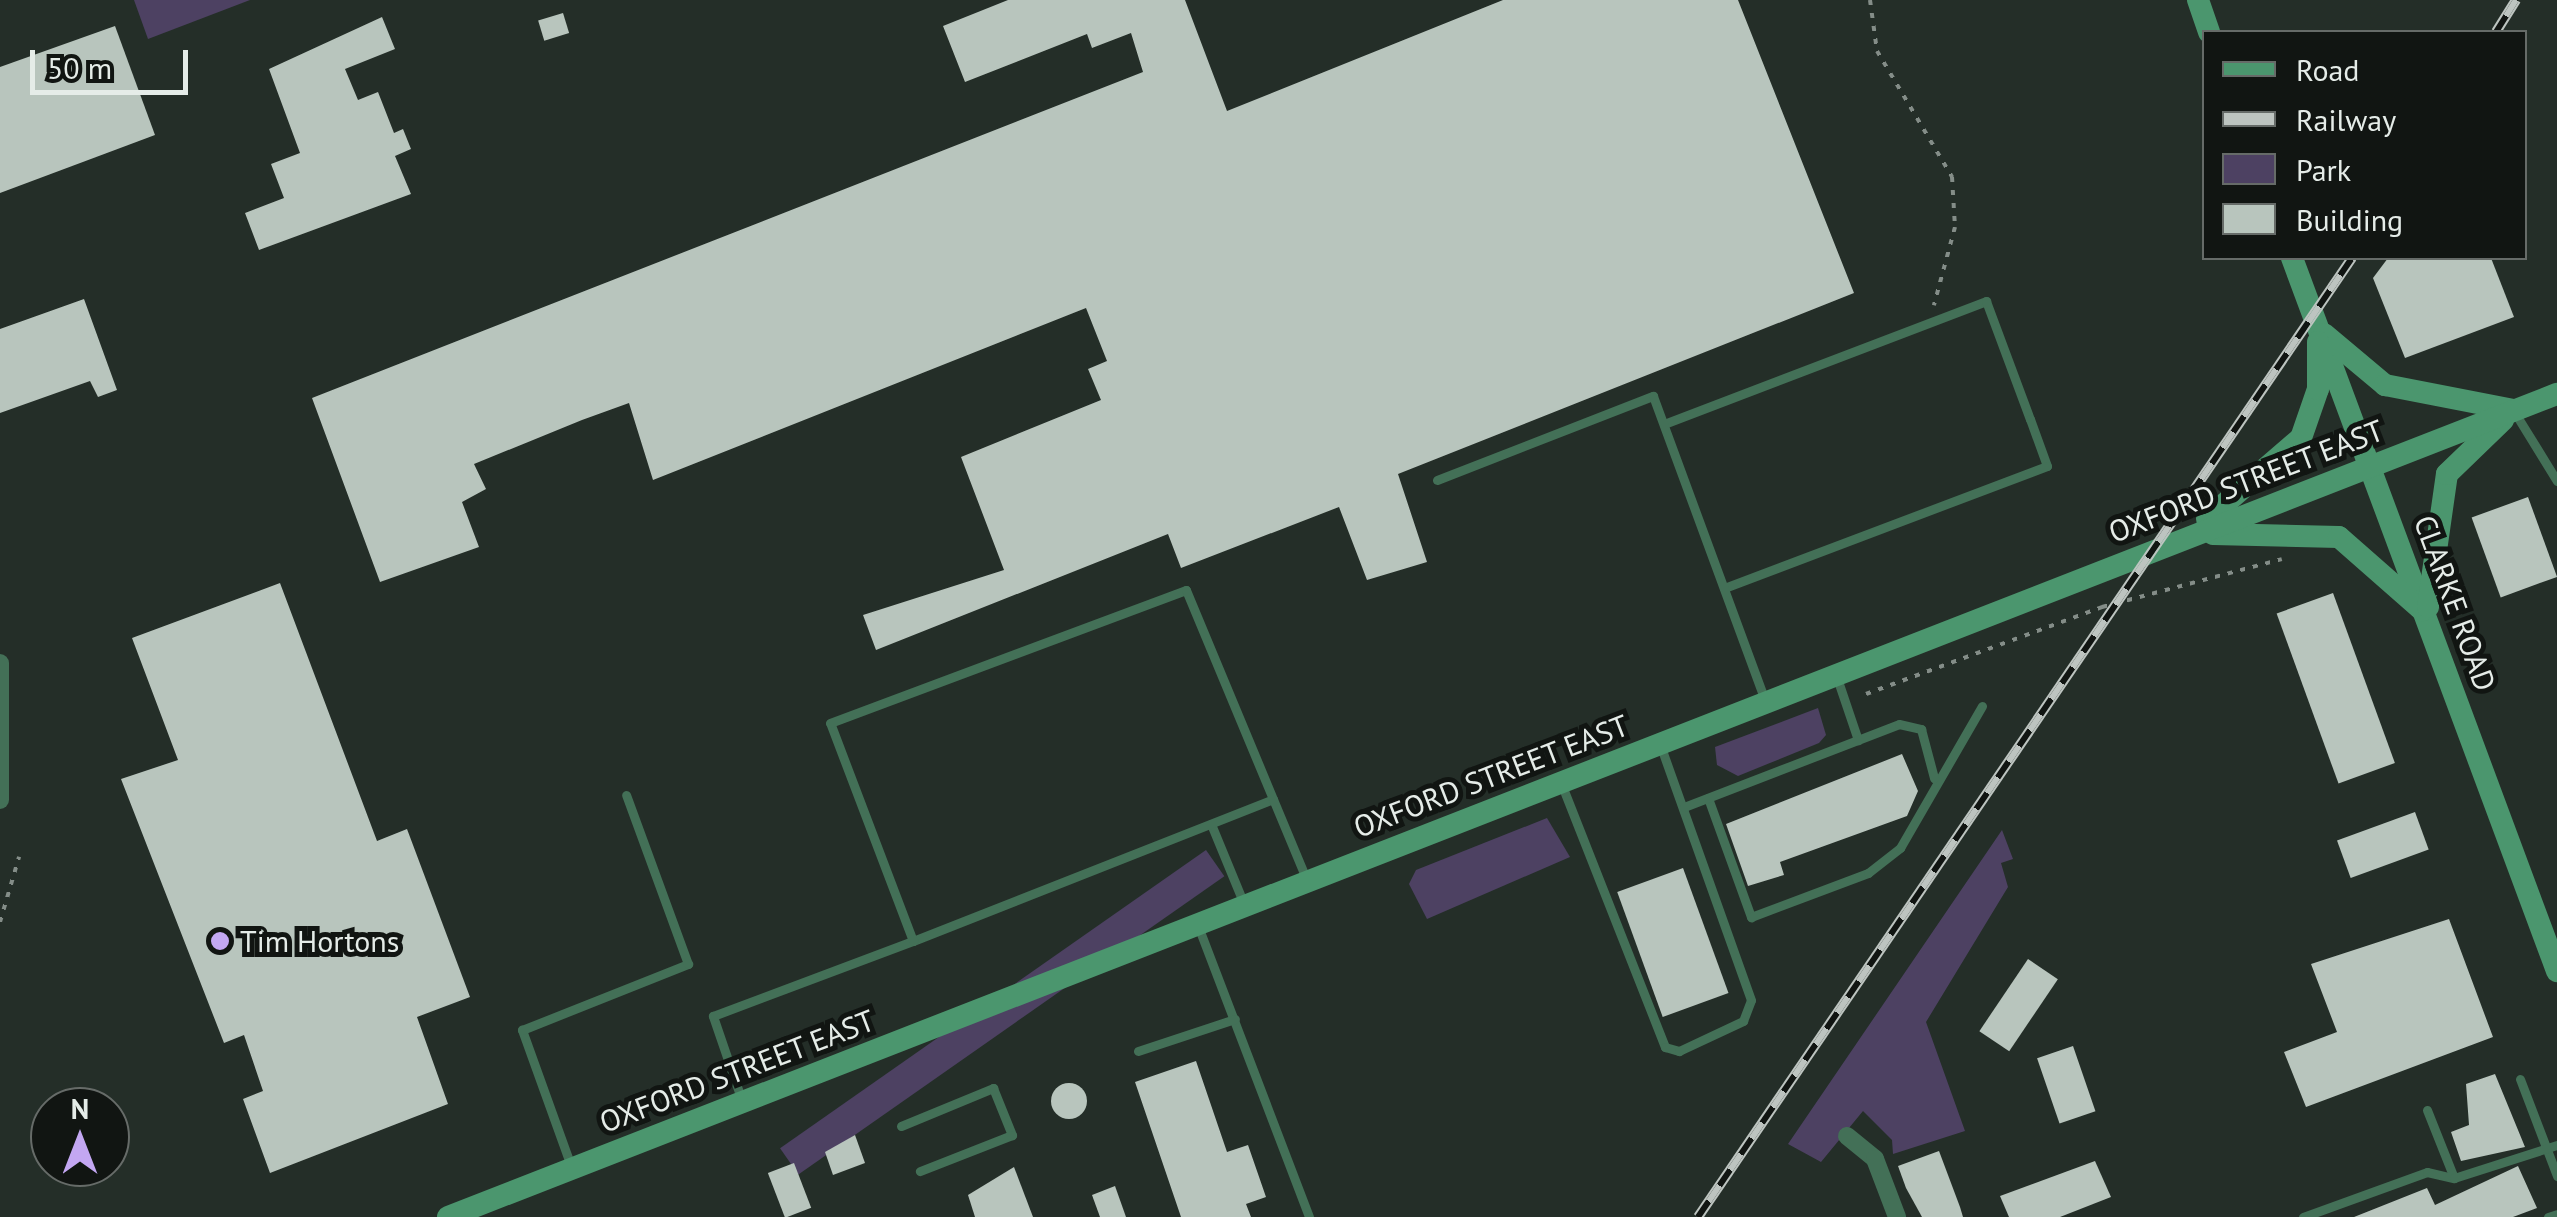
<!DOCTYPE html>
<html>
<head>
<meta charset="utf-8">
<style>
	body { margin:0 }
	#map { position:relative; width:2557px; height:1217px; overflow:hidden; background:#242e28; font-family:"PT Sans",sans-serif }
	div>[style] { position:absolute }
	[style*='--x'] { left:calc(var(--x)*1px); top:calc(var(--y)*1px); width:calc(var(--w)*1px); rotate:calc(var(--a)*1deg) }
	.green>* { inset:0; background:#4d4162; transform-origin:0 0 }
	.building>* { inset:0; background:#b8c5bd; transform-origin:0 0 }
	.round { border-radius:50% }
	.path>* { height:4px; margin-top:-2px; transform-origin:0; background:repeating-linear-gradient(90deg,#848d88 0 5px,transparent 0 13px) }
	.lane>* { height:9px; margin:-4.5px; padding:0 4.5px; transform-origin:4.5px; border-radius:4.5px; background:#437057 }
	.street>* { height:18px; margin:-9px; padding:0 9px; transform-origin:9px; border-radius:9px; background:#437057 }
	.secondary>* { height:22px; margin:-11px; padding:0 11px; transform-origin:11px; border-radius:11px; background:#4b966e }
	.rail>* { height:10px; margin-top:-5px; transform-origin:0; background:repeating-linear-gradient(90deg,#111512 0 19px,#bdc4c0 0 38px); box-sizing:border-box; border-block:2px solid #bdc4c0 }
	.dots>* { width:28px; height:28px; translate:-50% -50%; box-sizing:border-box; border:5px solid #111512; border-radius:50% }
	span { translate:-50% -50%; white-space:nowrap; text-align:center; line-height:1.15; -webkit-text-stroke:10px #111512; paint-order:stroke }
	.street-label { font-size:30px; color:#e5ece8 }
	.poi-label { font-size:30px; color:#e5ece8 }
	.left { translate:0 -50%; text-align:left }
	.legend { position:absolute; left:2202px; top:30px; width:325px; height:230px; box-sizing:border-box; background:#111512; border:2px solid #666b68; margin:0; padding:12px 18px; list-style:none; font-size:30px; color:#e5ece8 }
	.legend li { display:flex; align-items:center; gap:20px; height:50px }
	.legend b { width:50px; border:2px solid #666b68 }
	.north { position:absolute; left:30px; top:1087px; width:100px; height:100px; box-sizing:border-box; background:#111512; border:2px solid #666b68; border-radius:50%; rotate:0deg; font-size:28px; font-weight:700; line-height:40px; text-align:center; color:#e5ece8 }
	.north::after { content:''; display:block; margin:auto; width:35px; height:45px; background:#c3a7f2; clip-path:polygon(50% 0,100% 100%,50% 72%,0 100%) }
	.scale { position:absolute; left:30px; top:50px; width:158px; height:45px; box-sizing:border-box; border:5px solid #e5ece8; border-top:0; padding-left:12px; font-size:30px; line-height:35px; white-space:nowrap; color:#e5ece8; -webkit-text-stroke:8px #111512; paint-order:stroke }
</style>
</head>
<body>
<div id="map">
	<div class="green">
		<i style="clip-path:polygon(134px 0,250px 0,148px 39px)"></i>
		<i style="clip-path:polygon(1818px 708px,1826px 735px,1819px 743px,1738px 776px,1717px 765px,1715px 747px)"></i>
		<i style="clip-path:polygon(1547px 818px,1570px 857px,1427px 919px,1409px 884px,1416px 870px)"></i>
		<i style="clip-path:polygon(2002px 830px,2013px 859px,2001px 863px,2008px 887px,1926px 1022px,1965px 1131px,1893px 1154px,1892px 1140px,1863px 1111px,1821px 1162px,1788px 1144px)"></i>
		<i style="left:1206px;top:850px;width:32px;height:520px;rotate:55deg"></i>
	</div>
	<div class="building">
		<i style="clip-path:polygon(1008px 0,1185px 0,1227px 111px,1503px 0,1738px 0,1854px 293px,1398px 474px,1427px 562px,1367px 580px,1339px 507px,1181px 568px,1168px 534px,876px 650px,863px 615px,1004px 570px,961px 457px,1101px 400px,1088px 369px,1107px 361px,1086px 308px,653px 480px,629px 403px,582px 420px,474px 464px,486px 489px,462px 502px,479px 547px,380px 582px,312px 398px,1143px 72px,1131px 33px,1092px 48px,1087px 34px,965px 82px,943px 26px)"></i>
		<i style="left:563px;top:13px;width:21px;height:26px;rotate:73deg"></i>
		<i style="clip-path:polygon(382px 17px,395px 49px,345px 69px,358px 100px,378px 92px,394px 133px,403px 129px,411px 149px,395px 156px,411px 194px,259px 250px,245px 213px,284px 198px,271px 164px,300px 153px,269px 69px)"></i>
		<i style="clip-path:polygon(115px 26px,155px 135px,0 193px,0 67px)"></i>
		<i style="clip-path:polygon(2388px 258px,2491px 258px,2514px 317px,2405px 358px,2373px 278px)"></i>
		<i style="clip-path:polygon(84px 299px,117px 390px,98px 397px,90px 381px,0 413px,0 329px)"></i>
		<i style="left:2528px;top:497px;width:85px;height:60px;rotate:70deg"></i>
		<i style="clip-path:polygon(280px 583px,377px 841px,407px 829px,470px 997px,417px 1017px,448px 1104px,270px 1173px,243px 1099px,263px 1091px,244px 1035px,224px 1043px,121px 779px,178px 760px,132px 638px)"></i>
		<i style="left:2333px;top:593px;width:181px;height:60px;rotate:70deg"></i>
		<i style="clip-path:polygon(1902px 754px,1918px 791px,1907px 816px,1780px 862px,1784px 875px,1748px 886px,1726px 824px)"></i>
		<i style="left:2415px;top:812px;width:40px;height:83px;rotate:70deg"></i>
		<i style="left:1683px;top:868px;width:133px;height:70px;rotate:70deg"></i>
		<i style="clip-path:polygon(2449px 919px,2493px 1037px,2306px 1107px,2284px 1052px,2337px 1032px,2311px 964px)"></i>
		<i style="left:2028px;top:959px;width:36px;height:87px;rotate:34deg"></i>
		<i style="left:2073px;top:1046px;width:69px;height:38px;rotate:71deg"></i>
		<i style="clip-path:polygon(1196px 1061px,1227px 1152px,1248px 1145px,1266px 1197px,1246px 1204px,1251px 1217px,1181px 1217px,1135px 1082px)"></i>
		<i style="clip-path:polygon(2495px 1074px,2525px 1147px,2461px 1161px,2451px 1132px,2469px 1125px,2466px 1084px)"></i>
		<i class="round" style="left:1051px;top:1083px;width:36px;height:36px"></i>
		<i style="clip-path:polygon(855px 1135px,865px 1163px,833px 1175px,825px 1152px)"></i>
		<i style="clip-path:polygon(1939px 1151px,1960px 1207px,1963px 1217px,1922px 1217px,1906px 1188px,1898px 1166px)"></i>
		<i style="clip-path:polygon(2095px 1161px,2111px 1197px,2060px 1217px,2009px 1217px,2000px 1196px)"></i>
		<i style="left:794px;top:1163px;width:48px;height:28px;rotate:69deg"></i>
		<i style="clip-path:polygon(2518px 1166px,2537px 1208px,2513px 1217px,2354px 1217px,2427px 1188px,2435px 1205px)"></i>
		<i style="clip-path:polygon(1014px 1167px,1033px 1217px,975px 1217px,968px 1195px)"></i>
		<i style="clip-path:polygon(1115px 1186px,1126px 1217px,1100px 1217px,1092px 1195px)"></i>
	</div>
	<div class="path">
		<i style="--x:1870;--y:0;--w:51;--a:82.2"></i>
		<i style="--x:1877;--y:51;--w:147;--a:59.2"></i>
		<i style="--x:1952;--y:177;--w:50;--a:86.6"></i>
		<i style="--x:1955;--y:227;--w:81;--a:105.1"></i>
		<i style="--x:1866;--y:694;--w:252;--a:-20.2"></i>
		<i style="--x:2102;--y:607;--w:186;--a:-14.9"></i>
		<i style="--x:0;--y:922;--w:68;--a:-73.7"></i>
	</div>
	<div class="lane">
		<i style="--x:2515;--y:413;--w:80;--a:58.3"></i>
		<i style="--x:1664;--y:424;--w:345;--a:-20.9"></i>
		<i style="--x:1986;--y:301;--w:126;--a:69.6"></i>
		<i style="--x:2030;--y:419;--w:50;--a:70.1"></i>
		<i style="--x:2047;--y:466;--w:345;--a:159.3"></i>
		<i style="--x:1437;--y:480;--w:232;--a:-21.3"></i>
		<i style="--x:1653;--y:396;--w:324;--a:69.8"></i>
		<i style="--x:1836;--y:675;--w:69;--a:71.3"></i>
		<i style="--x:1561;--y:783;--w:284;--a:68.5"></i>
		<i style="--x:1665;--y:1047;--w:15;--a:16"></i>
		<i style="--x:1679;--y:1051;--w:71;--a:-25.1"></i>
		<i style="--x:1743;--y:1021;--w:22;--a:-69"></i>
		<i style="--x:1751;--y:1000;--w:269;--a:-109.6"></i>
		<i style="--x:1708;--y:798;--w:127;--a:70.1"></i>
		<i style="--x:1751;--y:917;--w:125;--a:-20.6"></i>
		<i style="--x:1868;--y:873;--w:41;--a:-38"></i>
		<i style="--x:1900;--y:848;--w:164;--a:-60"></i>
		<i style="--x:1684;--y:807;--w:230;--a:-21.1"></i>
		<i style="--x:1899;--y:724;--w:23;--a:13"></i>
		<i style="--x:1921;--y:729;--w:51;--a:75.1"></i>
		<i style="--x:1211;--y:824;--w:87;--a:67.6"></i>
		<i style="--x:1198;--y:926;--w:311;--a:69.1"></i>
		<i style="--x:913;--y:941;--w:387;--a:-21.5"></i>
		<i style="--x:1138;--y:1051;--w:102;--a:-18.3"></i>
		<i style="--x:2520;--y:1079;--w:104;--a:69.1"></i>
		<i style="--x:741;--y:1098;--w:87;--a:-108.9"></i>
		<i style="--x:713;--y:1016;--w:214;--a:-20.6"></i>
		<i style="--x:913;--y:941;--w:233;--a:-110.8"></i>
		<i style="--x:830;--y:723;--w:380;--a:-20.5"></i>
		<i style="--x:1186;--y:590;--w:314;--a:67.4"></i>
		<i style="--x:2427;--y:1110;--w:73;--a:68.3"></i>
		<i style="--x:901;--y:1126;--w:100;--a:-22.4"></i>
		<i style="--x:993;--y:1088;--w:51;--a:68"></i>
		<i style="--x:1012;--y:1135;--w:99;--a:158.6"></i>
		<i style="--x:571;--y:1166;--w:145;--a:-109.8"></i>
		<i style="--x:522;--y:1030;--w:179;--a:-21.7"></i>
		<i style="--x:688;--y:964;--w:180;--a:-110.1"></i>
		<i style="--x:2303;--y:1217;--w:132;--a:-19.9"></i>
		<i style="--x:2427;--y:1172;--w:28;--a:13"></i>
		<i style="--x:2454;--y:1178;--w:108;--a:-17.8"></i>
		<i style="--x:2548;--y:1217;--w:9;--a:-18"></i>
	</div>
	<div class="street">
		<i style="--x:0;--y:663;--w:137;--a:90"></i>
		<i style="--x:1847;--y:1136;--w:36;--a:39"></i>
		<i style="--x:1875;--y:1159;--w:62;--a:69.2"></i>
	</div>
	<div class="secondary">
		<i style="--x:2198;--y:0;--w:34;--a:71"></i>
		<i style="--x:2292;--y:258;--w:761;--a:69.61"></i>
		<i style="--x:2324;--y:334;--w:80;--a:39.9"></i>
		<i style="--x:2385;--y:385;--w:131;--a:11"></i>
		<i style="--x:2207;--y:519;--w:124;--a:-40.8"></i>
		<i style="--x:2301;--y:438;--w:52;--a:-70.9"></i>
		<i style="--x:2318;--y:389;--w:47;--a:-90"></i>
		<i style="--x:2213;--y:534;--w:126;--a:1.4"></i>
		<i style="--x:2339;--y:537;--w:111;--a:41.3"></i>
		<i style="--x:2428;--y:607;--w:134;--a:-81.9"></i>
		<i style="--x:2447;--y:474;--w:78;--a:-44"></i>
		<i style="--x:448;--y:1217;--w:2264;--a:-21.32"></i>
	</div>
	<div class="rail">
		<i style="--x:2496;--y:32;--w:38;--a:-58"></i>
		<i style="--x:1698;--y:1217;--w:1161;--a:-55.71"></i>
	</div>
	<div class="dots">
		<i style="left:220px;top:941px;background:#c3a7f2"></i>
	</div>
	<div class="street-label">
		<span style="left:2246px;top:481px;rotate:-21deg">OXFORD STREET EAST</span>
		<span style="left:2455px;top:603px;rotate:70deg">CLARKE ROAD</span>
		<span style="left:1491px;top:776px;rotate:-21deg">OXFORD STREET EAST</span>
		<span style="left:737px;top:1071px;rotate:-21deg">OXFORD STREET EAST</span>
	</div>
	<div class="poi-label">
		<span class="left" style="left:240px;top:941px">Tim Hortons</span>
	</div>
	<ul class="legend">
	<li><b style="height:12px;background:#4b966e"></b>Road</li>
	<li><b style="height:12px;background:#bdc4c0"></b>Railway</li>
	<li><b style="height:28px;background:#4d4162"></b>Park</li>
	<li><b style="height:28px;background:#b8c5bd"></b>Building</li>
	</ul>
	<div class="north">N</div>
	<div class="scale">50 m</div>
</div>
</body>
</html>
